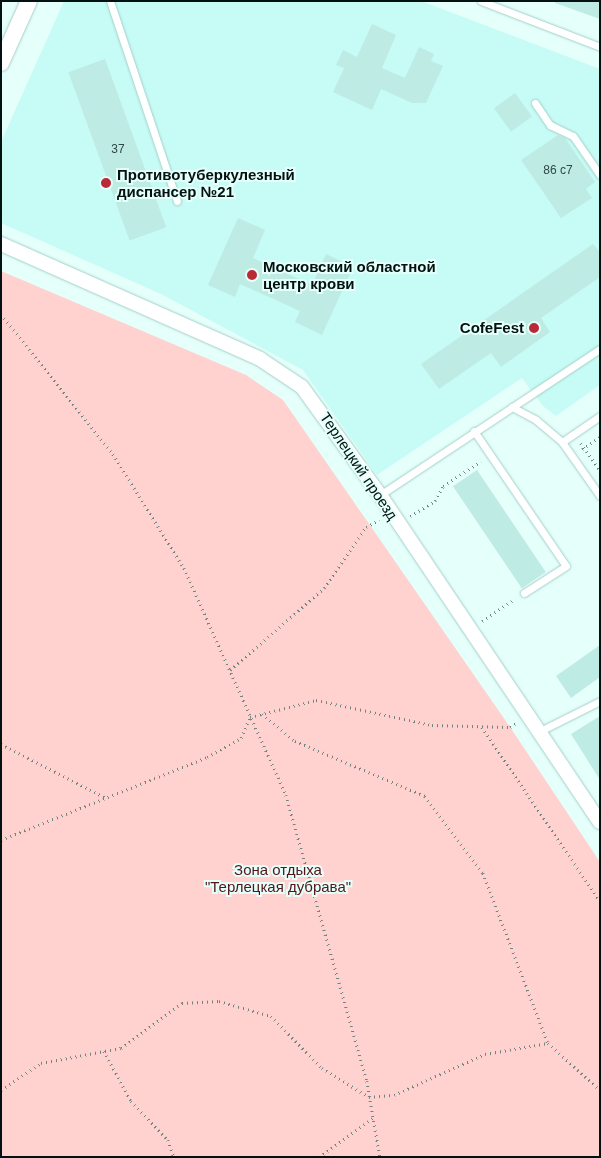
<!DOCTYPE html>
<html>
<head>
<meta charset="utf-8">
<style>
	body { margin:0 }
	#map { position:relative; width:601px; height:1158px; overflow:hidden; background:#e5fffb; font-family:Helvetica,sans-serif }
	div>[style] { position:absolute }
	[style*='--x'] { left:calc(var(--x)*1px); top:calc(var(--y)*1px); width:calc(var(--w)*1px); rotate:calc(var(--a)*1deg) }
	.built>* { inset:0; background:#c6fcf5 }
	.green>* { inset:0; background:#ffd1cf }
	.building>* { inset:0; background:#bfebe5; transform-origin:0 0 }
	.path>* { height:2.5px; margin-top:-1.25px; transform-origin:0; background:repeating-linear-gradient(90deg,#708481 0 1px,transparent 0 5px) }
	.roads { filter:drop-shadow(0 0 1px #a4cfc9) drop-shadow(0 0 1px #a4cfc9) }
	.service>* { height:7px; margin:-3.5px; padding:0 3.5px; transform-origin:3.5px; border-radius:3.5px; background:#fff }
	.minor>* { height:14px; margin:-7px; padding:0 7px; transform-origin:7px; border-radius:7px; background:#fff }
	.tertiary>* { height:16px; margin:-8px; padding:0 8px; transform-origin:8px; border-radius:8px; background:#fff }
	.dots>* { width:14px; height:14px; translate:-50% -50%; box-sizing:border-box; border:2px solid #e5fffb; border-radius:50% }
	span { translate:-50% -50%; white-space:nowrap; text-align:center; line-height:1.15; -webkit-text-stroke:4px #e5fffb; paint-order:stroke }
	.number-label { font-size:12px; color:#324845 }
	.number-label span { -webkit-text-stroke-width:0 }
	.poi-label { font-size:15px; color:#031210; font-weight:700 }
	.left { translate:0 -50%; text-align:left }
	.right { translate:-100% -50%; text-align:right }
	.street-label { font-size:15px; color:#031210 }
	.park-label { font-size:15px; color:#551519 }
	.frame { position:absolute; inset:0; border:2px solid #031210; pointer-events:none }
</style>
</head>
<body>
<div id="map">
	<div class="built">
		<i style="clip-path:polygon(64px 1px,421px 1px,600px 69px,600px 385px,556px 416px,543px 406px,522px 378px,377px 475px,303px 370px,161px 294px,1px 223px,1px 142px)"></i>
	</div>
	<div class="green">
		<i style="clip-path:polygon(1px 271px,246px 375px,283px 400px,510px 727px,600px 862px,600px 1157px,1px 1157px)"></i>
	</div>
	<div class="building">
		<i style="clip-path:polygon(555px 1px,600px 1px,600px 19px,555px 3px)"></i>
		<i style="clip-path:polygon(372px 24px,396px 35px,382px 68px,405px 78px,419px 47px,434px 54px,431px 61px,443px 66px,426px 103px,412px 103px,381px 89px,372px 110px,333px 92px,344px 68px,336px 65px,343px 50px,357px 57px)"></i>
		<i style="left:105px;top:59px;width:179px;height:39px;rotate:70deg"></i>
		<i style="left:515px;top:93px;width:29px;height:26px;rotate:54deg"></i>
		<i style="clip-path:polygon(558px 135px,565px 138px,595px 182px,586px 189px,592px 198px,561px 218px,521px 160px)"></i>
		<i style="clip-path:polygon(238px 218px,265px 230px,253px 258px,312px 285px,326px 254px,353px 267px,322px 335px,295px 322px,300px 311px,240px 284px,235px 297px,208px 285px)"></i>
		<i style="clip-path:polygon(593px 244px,600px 252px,600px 277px,541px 318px,550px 332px,501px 367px,491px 353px,439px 389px,421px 364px)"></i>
		<i style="left:477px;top:470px;width:123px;height:29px;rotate:56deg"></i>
		<i style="clip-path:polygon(600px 645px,600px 677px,571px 698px,556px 676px)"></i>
		<i style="clip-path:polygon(600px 716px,600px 780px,571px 734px)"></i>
	</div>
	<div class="path">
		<i style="--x:1;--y:314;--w:179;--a:51.3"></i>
		<i style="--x:113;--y:454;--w:134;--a:58.1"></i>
		<i style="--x:184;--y:568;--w:249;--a:65.8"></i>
		<i style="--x:286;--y:795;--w:297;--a:74.2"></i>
		<i style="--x:367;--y:1081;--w:77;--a:80.3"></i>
		<i style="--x:581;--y:443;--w:33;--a:55"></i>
		<i style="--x:582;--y:449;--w:22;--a:-34"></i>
		<i style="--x:410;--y:516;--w:29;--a:-31"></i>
		<i style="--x:435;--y:501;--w:17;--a:-62"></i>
		<i style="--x:443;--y:486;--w:45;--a:-33.3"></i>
		<i style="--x:482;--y:621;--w:40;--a:-34"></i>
		<i style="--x:230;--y:670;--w:125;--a:-41.1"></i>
		<i style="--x:324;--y:588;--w:74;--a:-55.5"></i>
		<i style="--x:366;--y:527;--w:15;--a:-28"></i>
		<i style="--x:262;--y:714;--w:43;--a:39.3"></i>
		<i style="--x:295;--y:741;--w:141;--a:22.9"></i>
		<i style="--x:425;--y:796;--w:96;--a:53"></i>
		<i style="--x:483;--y:873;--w:182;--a:69.1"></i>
		<i style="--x:482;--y:727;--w:210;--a:55.9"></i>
		<i style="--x:1;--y:744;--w:118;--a:27.2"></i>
		<i style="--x:1;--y:840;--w:222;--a:-21.9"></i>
		<i style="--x:207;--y:757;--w:39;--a:-29"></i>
		<i style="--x:241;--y:738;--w:23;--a:-67"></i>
		<i style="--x:250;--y:717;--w:68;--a:-14.4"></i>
		<i style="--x:316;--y:700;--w:119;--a:12.2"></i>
		<i style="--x:432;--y:725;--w:78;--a:1.5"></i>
		<i style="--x:510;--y:727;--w:7;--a:-34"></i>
		<i style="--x:104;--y:1051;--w:57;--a:61.6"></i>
		<i style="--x:131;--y:1101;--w:54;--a:46.5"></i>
		<i style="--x:168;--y:1140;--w:18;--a:71"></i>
		<i style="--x:1;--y:1090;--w:48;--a:-34"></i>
		<i style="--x:41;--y:1063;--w:81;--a:-10.6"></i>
		<i style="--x:121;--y:1048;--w:76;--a:-36.4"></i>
		<i style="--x:182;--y:1003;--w:37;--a:-3"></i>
		<i style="--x:219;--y:1001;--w:54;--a:16.1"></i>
		<i style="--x:271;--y:1016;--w:73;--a:45.6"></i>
		<i style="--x:322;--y:1068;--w:55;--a:31.7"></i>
		<i style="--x:369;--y:1097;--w:25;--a:-5"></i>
		<i style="--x:394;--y:1095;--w:100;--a:-24.3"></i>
		<i style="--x:485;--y:1054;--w:64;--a:-9.9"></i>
		<i style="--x:548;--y:1043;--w:70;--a:42.1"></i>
		<i style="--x:319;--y:1157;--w:67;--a:-35.8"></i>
	</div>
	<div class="roads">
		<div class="service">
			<i style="--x:110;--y:1;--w:211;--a:71.5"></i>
			<i style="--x:481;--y:1;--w:128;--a:21.1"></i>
			<i style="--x:535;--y:103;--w:27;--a:56"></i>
			<i style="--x:550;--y:125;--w:25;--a:26"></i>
			<i style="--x:573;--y:136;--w:47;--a:55.3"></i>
			<i style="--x:512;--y:407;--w:27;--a:28"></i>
			<i style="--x:536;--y:420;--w:34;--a:40"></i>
			<i style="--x:600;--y:416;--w:46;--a:145.6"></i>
			<i style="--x:562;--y:442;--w:66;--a:54.9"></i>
			<i style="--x:474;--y:431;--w:163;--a:55.7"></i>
			<i style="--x:566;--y:566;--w:50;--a:147.3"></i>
			<i style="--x:380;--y:495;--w:264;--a:-33.6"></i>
			<i style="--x:538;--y:732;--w:69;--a:-26.6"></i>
		</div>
		<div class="minor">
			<i style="--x:1;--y:244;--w:283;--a:23.9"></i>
			<i style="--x:260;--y:359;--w:50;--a:33.7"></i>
			<i style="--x:302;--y:387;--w:133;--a:54.2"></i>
			<i style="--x:380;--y:495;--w:394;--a:56.1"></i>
		</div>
		<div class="tertiary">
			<i style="--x:1;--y:63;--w:68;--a:-65.7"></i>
		</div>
	</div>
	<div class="dots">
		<i style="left:106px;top:183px;background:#ba2938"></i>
		<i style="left:252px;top:275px;background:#ba2938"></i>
		<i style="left:534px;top:328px;background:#ba2938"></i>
	</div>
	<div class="number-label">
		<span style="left:118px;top:150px">37</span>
		<span style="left:558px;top:171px">86 с7</span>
	</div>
	<div class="poi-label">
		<span class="left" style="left:117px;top:183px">Противотуберкулезный<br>диспансер №21</span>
		<span class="left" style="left:263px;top:275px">Московский областной<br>центр крови</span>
		<span class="right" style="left:524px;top:328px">CofeFest</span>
	</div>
	<div class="street-label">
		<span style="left:359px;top:466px;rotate:56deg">Терлецкий проезд</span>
	</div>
	<div class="park-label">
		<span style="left:278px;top:878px">Зона отдыха<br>"Терлецкая дубрава"</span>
	</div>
	<div class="frame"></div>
</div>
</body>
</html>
